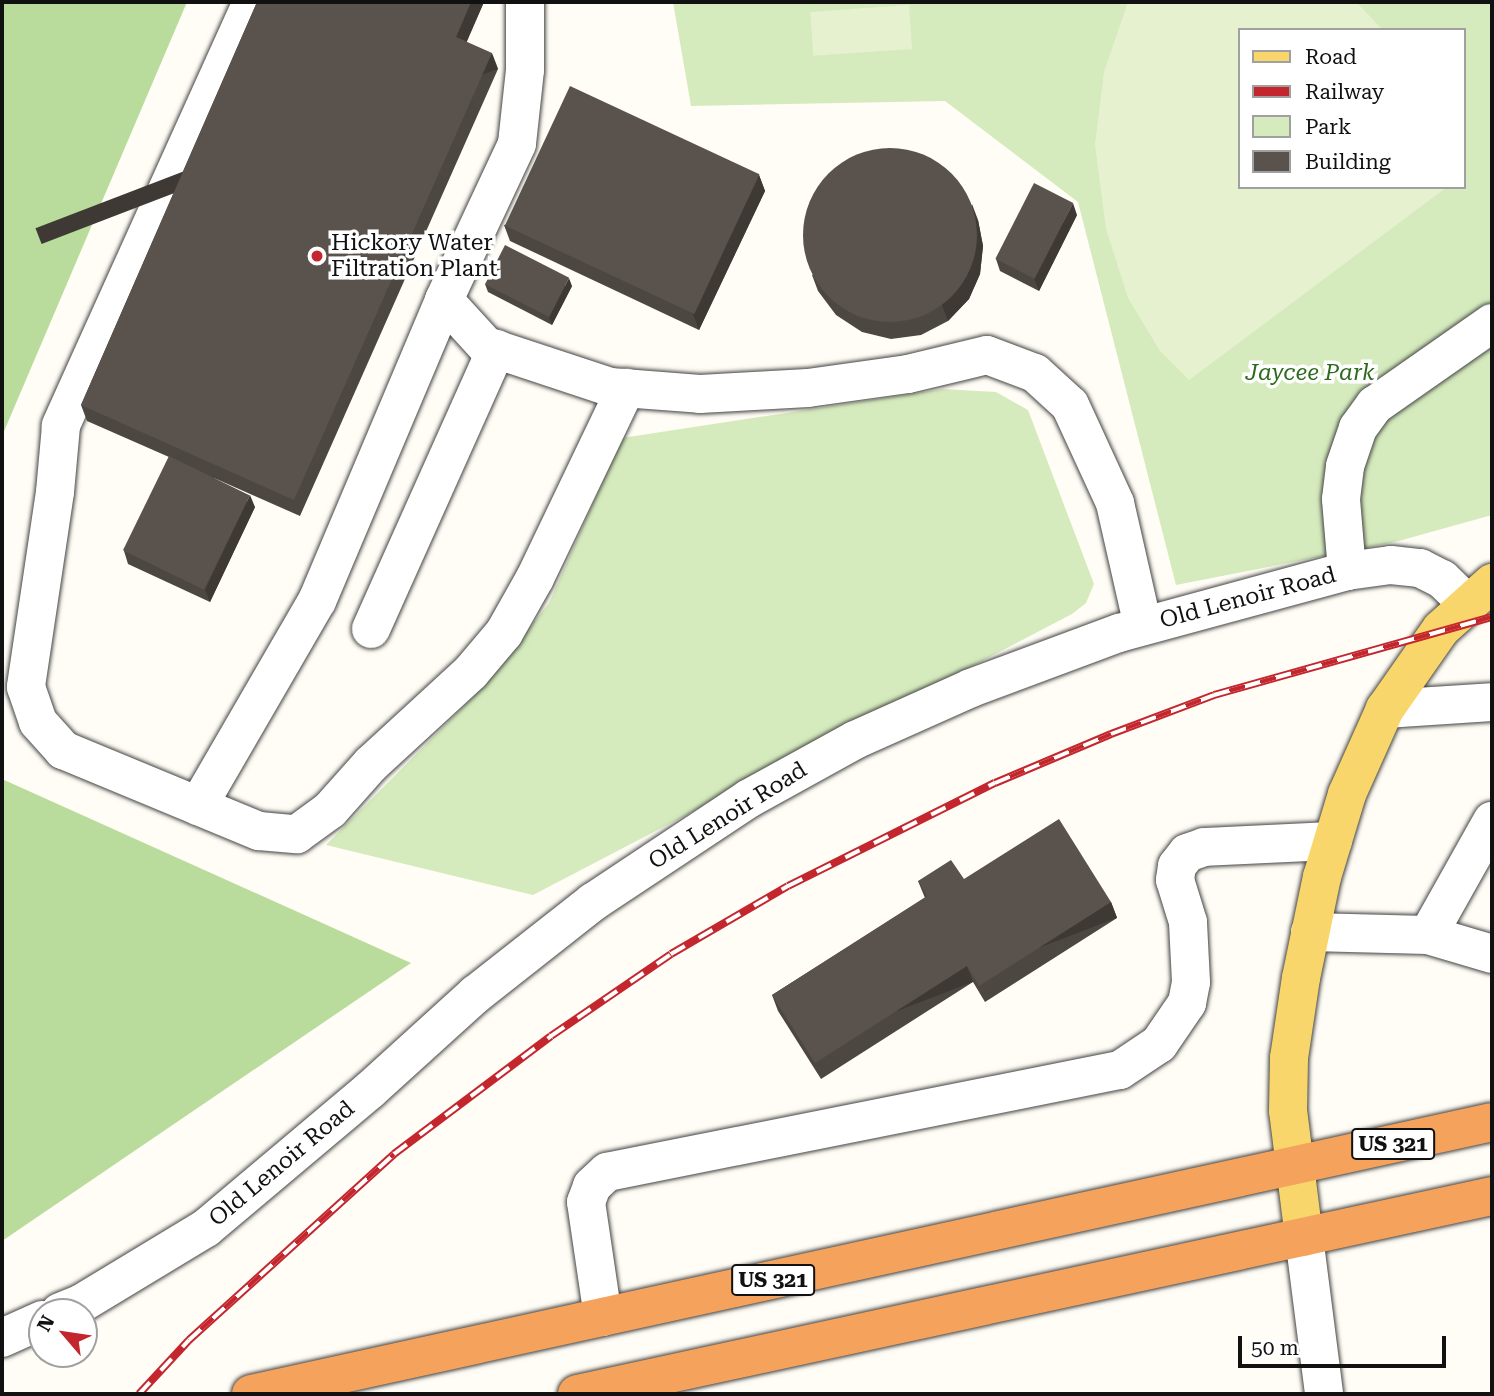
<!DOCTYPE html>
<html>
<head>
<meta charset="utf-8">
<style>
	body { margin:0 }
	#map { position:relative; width:1494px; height:1396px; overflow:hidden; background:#fffdf5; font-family:"Roboto Serif",serif }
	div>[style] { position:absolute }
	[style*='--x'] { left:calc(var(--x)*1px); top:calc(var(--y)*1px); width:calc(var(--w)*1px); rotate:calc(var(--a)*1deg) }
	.green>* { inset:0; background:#d5ebbd }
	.forest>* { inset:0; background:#b9dc9c }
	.pitch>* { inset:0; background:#e6f2cf; transform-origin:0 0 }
	.roads { filter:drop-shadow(0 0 2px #444) drop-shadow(0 0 2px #444) }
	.minor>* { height:38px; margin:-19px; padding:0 19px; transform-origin:19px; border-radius:19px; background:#fff }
	.major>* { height:38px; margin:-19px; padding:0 19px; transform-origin:19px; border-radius:19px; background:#f9d66b }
	.highway>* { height:38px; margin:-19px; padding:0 19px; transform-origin:19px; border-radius:19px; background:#f5a25d }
	.rail>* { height:8px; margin-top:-4px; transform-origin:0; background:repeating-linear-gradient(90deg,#fff 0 16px,#c4262e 0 32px); box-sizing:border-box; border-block:2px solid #c4262e }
	.wall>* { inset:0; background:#4d4742 }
	.shaded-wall>* { inset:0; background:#3f3936; transform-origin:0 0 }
	.building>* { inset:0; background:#5a524d; transform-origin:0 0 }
	.round { border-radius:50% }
	.dots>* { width:19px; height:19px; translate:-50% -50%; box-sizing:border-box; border:4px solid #fff; border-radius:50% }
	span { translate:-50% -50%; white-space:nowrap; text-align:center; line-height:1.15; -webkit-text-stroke:7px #fff; paint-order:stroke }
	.shield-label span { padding:2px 5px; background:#fff; border:2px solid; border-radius:5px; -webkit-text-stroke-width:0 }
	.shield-label { font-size:21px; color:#111; font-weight:700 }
	.poi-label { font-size:23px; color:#111 }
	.left { translate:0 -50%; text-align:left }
	.park-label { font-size:23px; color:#2f6b1f; font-style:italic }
	.street-label { font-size:23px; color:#111 }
	.frame { position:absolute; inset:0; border:4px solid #111; pointer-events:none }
	.legend { position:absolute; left:1238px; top:28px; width:228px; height:161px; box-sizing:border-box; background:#fff; border:2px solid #a0a0a0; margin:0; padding:9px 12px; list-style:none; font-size:21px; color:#111 }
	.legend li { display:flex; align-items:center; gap:14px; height:35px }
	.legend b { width:35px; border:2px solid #a0a0a0 }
	.north { position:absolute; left:28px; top:1298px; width:70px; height:70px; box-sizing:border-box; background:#fff; border:2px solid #a0a0a0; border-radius:50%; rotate:299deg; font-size:19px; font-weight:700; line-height:28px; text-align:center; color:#111 }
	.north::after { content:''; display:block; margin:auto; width:24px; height:32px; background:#c4262e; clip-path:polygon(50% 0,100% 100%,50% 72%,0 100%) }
	.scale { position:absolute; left:1238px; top:1336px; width:208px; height:32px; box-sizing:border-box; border:4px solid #111; border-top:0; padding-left:9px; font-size:21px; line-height:24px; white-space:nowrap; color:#111; -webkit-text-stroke:5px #fff; paint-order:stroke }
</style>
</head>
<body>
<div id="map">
	<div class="green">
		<i style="clip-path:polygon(evenodd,673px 2px,1492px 2px,1492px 515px,1395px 542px,1176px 585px,1078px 202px,945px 101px,691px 106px,673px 2px,1240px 30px,1464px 30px,1464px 187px,1240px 187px,1240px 30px)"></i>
		<i style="clip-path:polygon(943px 389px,996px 392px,1028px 410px,1094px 584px,1086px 603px,1072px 614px,533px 895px,326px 845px,483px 687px,549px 603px,622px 438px)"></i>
	</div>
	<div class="forest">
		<i style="clip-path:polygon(2px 2px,187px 2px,2px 436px)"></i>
		<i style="clip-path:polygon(2px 779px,411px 963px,2px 1241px)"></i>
	</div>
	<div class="pitch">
		<i style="clip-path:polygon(1128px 2px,1356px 2px,1383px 30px,1240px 30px,1240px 187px,1447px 187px,1189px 380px,1160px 351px,1128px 298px,1106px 229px,1095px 145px,1104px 72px)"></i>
		<i style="left:909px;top:5px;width:44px;height:99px;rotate:86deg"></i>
	</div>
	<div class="roads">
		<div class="minor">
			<i style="--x:252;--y:2;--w:465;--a:114.3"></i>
			<i style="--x:61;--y:426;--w:66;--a:95.2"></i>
			<i style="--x:55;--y:492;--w:197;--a:98.5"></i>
			<i style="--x:26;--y:687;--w:37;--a:71"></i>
			<i style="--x:38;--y:722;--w:38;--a:48"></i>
			<i style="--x:63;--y:750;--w:212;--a:22.5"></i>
			<i style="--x:259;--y:831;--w:38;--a:5"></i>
			<i style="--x:297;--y:834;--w:41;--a:-36"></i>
			<i style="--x:330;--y:810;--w:62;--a:-48.3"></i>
			<i style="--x:371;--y:764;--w:136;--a:-42.6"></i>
			<i style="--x:471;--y:672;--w:51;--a:-49.8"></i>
			<i style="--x:504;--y:633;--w:63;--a:-60.6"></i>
			<i style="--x:535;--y:578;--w:211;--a:-64.4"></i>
			<i style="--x:525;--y:2;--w:68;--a:90"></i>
			<i style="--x:525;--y:70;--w:74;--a:96.2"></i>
			<i style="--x:517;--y:144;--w:172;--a:115.1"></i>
			<i style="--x:444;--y:300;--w:62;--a:47.6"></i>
			<i style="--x:486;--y:346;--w:131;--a:18.3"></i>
			<i style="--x:610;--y:387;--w:90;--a:4.4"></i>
			<i style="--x:700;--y:394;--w:108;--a:-3.2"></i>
			<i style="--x:808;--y:388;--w:101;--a:-8"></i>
			<i style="--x:908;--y:374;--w:81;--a:-13.5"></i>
			<i style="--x:987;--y:355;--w:51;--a:20.6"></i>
			<i style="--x:1035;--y:373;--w:47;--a:42.4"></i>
			<i style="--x:1070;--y:405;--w:108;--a:65.3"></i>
			<i style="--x:1115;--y:503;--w:126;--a:77.2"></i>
			<i style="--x:1347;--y:571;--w:72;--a:-94.8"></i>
			<i style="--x:1341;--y:499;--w:33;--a:-83"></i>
			<i style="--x:1345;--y:466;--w:40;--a:-71.1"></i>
			<i style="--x:1358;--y:428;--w:29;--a:-54"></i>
			<i style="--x:1375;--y:405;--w:143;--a:-35"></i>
			<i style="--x:371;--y:629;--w:307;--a:-65.9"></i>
			<i style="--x:1385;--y:709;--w:107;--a:-3.7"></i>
			<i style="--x:198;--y:806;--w:237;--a:-59.9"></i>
			<i style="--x:317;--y:601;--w:327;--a:-67.1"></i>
			<i style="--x:1310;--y:932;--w:118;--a:1.5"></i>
			<i style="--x:1428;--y:935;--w:67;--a:16.5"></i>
			<i style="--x:1428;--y:935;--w:131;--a:-60.7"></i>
			<i style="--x:1304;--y:1237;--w:158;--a:82.7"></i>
			<i style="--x:60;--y:1312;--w:24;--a:-22"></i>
			<i style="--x:82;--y:1303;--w:145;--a:-31.2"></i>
			<i style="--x:206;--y:1228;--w:214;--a:-40.1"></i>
			<i style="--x:370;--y:1090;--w:143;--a:-42.2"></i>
			<i style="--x:476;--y:994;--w:149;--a:-38.2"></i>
			<i style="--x:593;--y:902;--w:186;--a:-33.6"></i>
			<i style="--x:748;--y:799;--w:122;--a:-28.9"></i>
			<i style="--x:855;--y:740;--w:127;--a:-24.1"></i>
			<i style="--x:971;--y:688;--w:158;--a:-20.4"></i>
			<i style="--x:1119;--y:633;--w:236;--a:-15.2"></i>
			<i style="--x:1347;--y:571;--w:44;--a:-7.8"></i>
			<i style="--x:1391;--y:565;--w:29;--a:6"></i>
			<i style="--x:1420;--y:568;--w:25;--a:27"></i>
			<i style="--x:1442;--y:579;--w:35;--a:44"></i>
			<i style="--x:603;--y:1317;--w:116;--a:-98.4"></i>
			<i style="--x:586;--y:1202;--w:17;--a:-69"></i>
			<i style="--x:592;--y:1186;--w:21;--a:-43"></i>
			<i style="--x:607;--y:1172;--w:523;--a:-11.25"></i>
			<i style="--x:1120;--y:1070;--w:47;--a:-33.7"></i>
			<i style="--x:1159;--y:1044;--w:50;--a:-55.7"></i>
			<i style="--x:1187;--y:1003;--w:21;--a:-79"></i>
			<i style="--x:1191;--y:982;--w:60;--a:-92.9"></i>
			<i style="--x:1188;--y:922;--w:44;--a:-107.2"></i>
			<i style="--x:1175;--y:880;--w:14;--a:-82"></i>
			<i style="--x:1177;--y:866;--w:16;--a:-52"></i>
			<i style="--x:1187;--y:853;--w:18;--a:-19"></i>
			<i style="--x:1204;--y:847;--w:129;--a:-2.7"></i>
			<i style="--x:2;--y:1338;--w:44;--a:-24.2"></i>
		</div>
		<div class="major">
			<i style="--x:1304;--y:1237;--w:127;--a:-97.2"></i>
			<i style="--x:1288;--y:1111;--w:53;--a:-88.9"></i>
			<i style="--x:1289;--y:1058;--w:81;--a:-81.5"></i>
			<i style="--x:1301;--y:978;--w:103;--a:-78.3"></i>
			<i style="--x:1322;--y:877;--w:87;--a:-73.2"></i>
			<i style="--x:1347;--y:794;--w:93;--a:-65.9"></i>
			<i style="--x:1385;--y:709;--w:98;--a:-55"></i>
			<i style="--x:1441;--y:629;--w:69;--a:-42"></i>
		</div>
		<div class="highway">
			<i style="--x:251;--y:1394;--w:1270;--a:-12.36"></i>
			<i style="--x:577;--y:1394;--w:936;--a:-12.21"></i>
		</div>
	</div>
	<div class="rail">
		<i style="--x:139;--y:1394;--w:74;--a:-47.2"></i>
		<i style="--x:189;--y:1340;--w:277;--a:-42.2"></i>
		<i style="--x:394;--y:1154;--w:196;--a:-36.9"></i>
		<i style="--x:551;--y:1036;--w:145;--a:-34.3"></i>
		<i style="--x:671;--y:954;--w:135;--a:-30.2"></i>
		<i style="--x:788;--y:886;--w:231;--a:-26.5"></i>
		<i style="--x:995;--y:783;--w:126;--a:-22.9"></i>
		<i style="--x:1111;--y:734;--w:110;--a:-20.7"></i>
		<i style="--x:1214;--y:695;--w:289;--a:-15.7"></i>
	</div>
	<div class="wall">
		<i style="clip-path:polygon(257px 2px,484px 2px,466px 42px,498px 69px,300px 516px,214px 478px,255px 507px,210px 602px,128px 564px,124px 551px,169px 457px,87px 421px,81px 405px)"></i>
		<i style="clip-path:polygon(759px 175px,765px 191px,699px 330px,510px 241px,504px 225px)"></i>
		<i style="clip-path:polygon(1077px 215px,1039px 291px,1000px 271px,996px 259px)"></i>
		<i style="clip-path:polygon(978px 220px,983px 246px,980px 274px,969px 299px,948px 321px,921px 335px,891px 339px,862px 332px,836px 315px,818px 291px,812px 275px)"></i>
		<i style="clip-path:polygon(485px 284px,572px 286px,552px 325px,488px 292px)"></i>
		<i style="clip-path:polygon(964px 879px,1111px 902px,1117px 918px,985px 1002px,973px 982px,821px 1079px,778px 1011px,772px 995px,925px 898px,918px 881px)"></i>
	</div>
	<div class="shaded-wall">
		<i style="clip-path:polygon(471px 2px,484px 2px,462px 53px,456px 37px)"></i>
		<i style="left:492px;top:53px;width:17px;height:489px;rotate:69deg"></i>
		<i style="clip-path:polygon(759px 175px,765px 191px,699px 330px,693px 314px)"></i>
		<i style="clip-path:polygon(1073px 203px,1077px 215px,1039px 291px,1034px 278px)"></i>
		<i style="clip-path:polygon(972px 204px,978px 220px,983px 246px,980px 274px,969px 299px,948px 321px,942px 305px)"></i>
		<i style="clip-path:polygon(569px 278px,572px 286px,552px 325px,549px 317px)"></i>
		<i style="clip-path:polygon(250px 495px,255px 507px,210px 602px,205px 590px)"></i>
		<i style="left:1111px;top:902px;width:17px;height:156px;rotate:69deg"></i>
		<i style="left:967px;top:966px;width:17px;height:180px;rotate:69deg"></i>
	</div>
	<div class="building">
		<i style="clip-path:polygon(257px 2px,471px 2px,456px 37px,492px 53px,294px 500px,81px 405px)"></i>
		<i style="left:570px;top:86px;width:209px;height:154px;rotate:25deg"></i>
		<i class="round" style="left:803px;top:148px;width:174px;height:174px"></i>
		<i style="left:1034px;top:183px;width:44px;height:85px;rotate:27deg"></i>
		<i style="left:505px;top:245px;width:72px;height:44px;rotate:27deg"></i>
		<i style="left:169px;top:456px;width:90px;height:105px;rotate:26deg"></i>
		<i style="clip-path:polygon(1059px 819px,1111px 902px,979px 986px,967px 966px,815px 1063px,772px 995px,927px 896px,918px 881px,951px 860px,964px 879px)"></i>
	</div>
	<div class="dots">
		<i style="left:317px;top:256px;background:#c4262e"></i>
	</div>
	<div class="shield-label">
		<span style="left:1393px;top:1144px">US 321</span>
		<span style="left:773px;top:1280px">US 321</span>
	</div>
	<div class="poi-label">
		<span class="left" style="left:331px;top:256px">Hickory Water<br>Filtration Plant</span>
	</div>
	<div class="park-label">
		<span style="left:1310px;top:373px">Jaycee Park</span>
	</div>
	<div class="street-label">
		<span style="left:1248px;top:598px;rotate:-15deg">Old Lenoir Road</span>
		<span style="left:728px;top:816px;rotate:-32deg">Old Lenoir Road</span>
		<span style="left:282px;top:1164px;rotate:-40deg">Old Lenoir Road</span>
	</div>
	<div class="frame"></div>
	<ul class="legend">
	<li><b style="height:9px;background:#f9d66b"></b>Road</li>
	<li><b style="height:9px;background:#c4262e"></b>Railway</li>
	<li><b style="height:19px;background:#d5ebbd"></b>Park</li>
	<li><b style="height:19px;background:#5a524d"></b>Building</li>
	</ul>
	<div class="north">N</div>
	<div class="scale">50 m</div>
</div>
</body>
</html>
